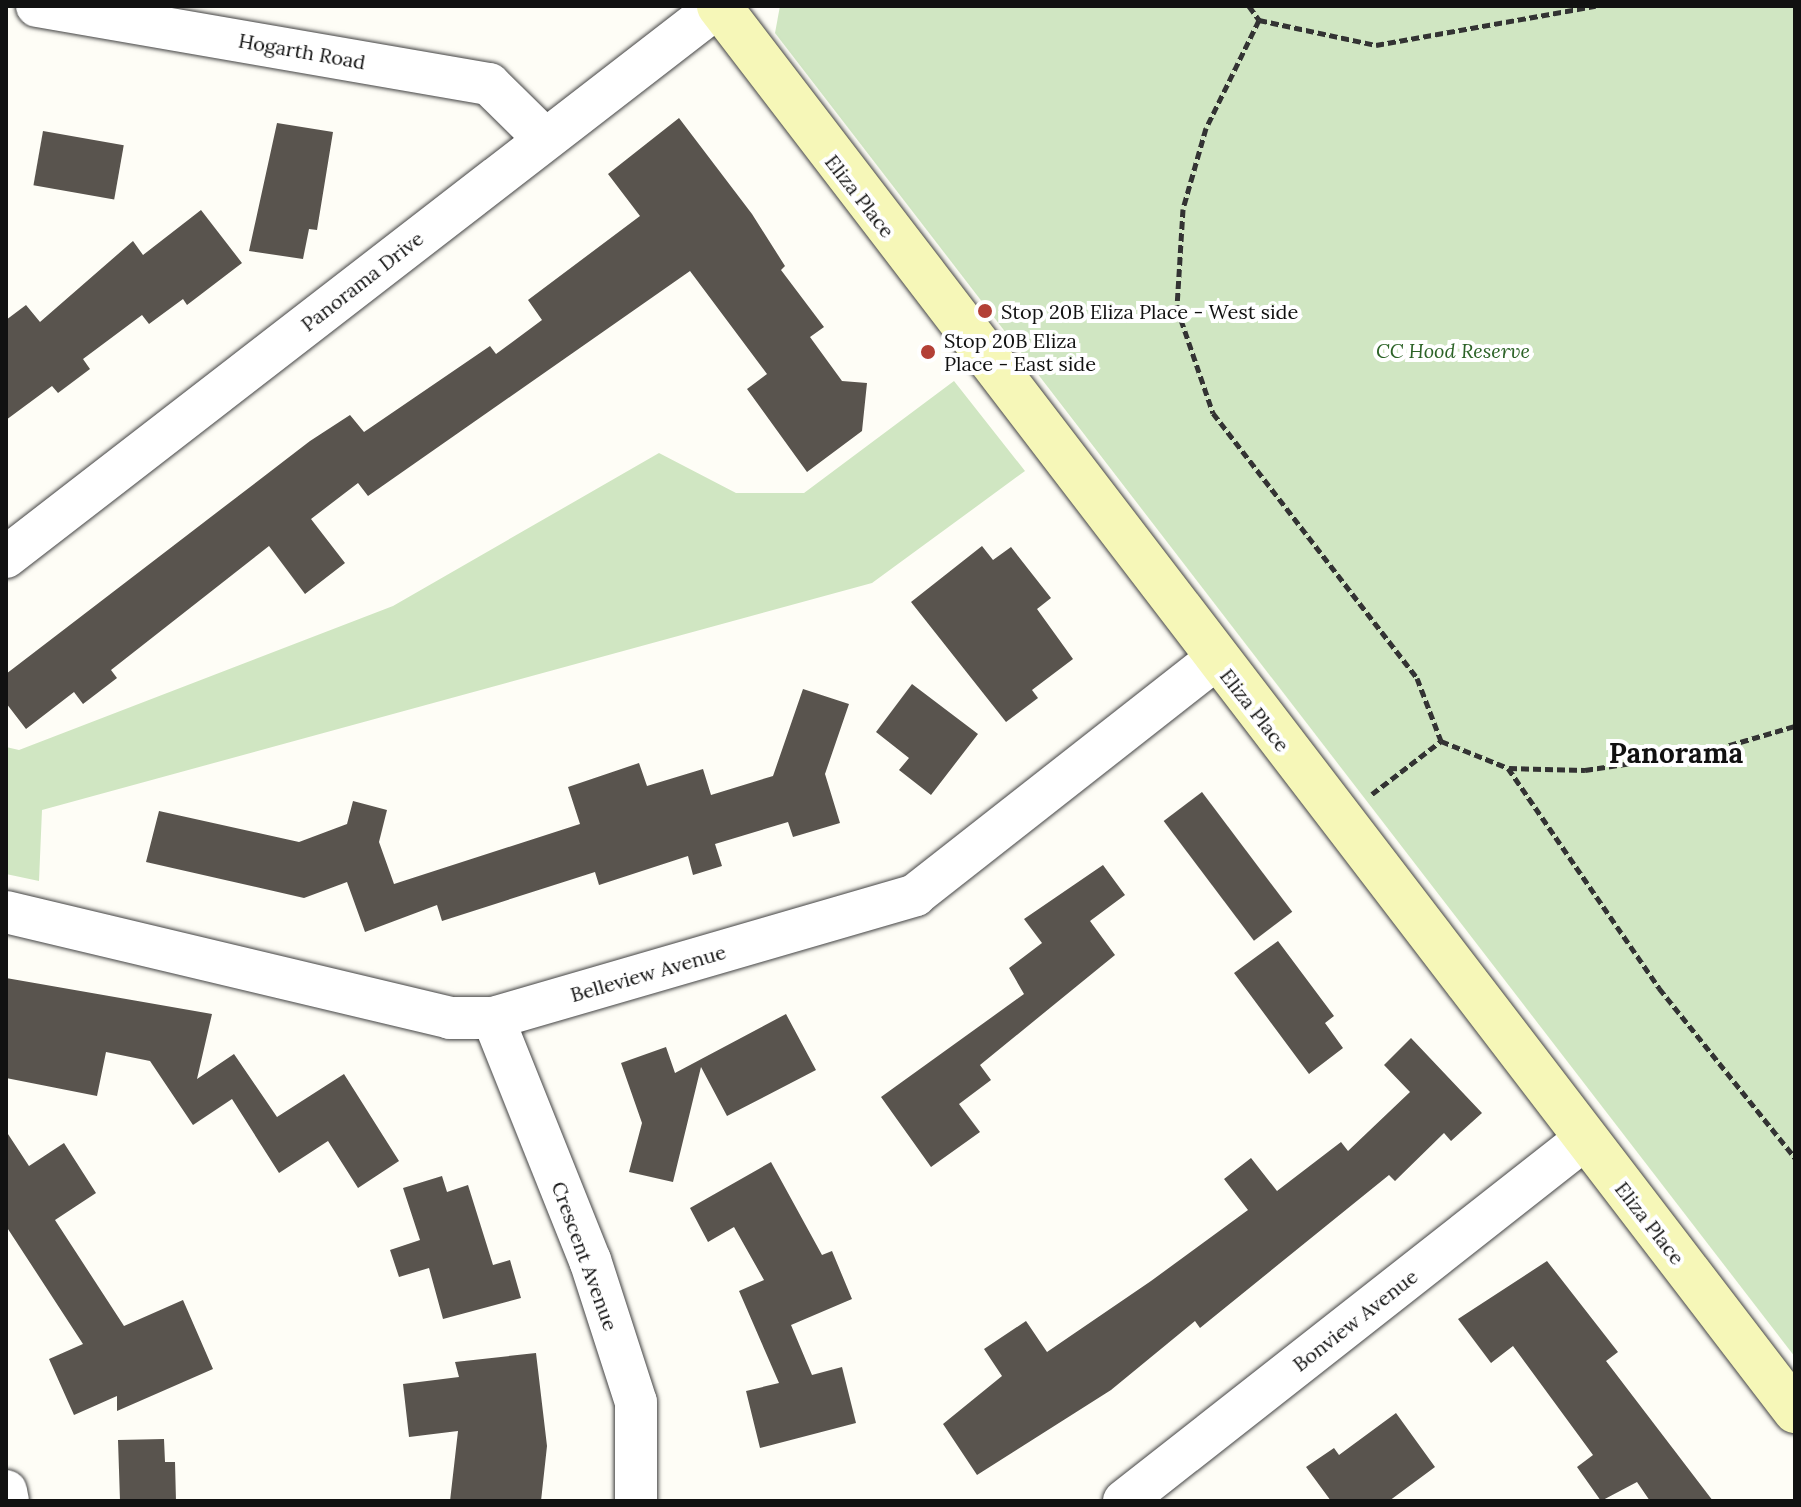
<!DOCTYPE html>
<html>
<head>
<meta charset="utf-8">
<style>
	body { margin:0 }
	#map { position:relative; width:1801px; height:1507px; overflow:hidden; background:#fefdf6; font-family:Lora,serif }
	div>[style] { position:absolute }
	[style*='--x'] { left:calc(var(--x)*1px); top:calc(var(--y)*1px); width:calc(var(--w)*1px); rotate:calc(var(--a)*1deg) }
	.green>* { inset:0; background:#d0e6c2 }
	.building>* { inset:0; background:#59544e; transform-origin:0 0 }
	.path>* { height:5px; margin-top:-2.5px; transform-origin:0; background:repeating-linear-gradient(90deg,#333 0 8px,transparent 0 12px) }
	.roads { filter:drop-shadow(0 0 2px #444) drop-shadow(0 0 2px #444) }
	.street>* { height:42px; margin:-21px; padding:0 21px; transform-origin:21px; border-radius:21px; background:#fff }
	.secondary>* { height:44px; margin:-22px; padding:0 22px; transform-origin:22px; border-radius:22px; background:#f6f7b8 }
	.dots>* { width:22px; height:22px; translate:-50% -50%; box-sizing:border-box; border:4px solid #fff; border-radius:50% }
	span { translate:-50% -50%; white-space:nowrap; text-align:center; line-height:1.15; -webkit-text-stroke:8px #fff; paint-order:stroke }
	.street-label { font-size:20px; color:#111 }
	.poi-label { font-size:20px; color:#111 }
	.left { translate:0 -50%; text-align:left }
	.park-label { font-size:20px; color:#2c6327; font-style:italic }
	.district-label { font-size:28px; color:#111; font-weight:700 }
	.frame { position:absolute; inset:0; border:8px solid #111; pointer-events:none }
</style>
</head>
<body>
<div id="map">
	<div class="green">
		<i style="clip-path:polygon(780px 6px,1795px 6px,1795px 1357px,775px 33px)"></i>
		<i style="clip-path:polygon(954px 381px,1025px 471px,872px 583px,42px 810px,39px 881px,6px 874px,6px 747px,19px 750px,393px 606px,659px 453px,736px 493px,804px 493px)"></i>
	</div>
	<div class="building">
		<i style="clip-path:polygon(679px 118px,752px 214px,785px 266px,781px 270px,824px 327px,810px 337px,842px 381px,867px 383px,862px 431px,807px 472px,747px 389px,767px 374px,690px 271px,368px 496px,358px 483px,311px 519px,345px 563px,305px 594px,269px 546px,111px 670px,117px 678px,83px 704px,74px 692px,26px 729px,6px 703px,6px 674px,310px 441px,350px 415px,364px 432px,490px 346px,496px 354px,542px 320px,528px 300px,640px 216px,608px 174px)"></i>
		<i style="clip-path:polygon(277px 123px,333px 132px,317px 230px,309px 229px,303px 259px,249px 251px)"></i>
		<i style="left:43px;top:131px;width:82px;height:55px;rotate:10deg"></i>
		<i style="clip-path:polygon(201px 210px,242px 263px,187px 305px,183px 299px,149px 324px,142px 315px,83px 359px,90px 369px,58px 393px,52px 386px,6px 420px,6px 320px,26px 305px,40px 322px,133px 241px,143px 255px)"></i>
		<i style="clip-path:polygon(982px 546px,993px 560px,1011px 547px,1051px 598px,1037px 609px,1073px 659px,1032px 690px,1038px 698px,1006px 722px,911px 602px)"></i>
		<i style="clip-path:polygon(912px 684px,978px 734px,931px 795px,899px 770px,909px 758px,876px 732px)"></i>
		<i style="clip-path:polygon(803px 689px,849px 704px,825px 774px,840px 823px,793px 837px,788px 822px,715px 844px,722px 866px,693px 875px,688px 856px,599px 885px,595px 872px,442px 921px,437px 905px,365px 932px,347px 882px,304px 898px,146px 862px,159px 811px,299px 842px,347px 824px,353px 801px,387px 810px,379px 842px,394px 884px,580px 824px,568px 787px,639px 763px,647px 786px,703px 769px,711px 795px,773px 776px)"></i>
		<i style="left:1202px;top:792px;width:150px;height:48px;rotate:53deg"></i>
		<i style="clip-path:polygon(1103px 865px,1125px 895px,1090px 921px,1115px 955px,980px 1065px,991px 1080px,959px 1104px,980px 1132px,931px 1167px,881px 1097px,1024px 994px,1009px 968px,1042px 943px,1024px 919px)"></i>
		<i style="clip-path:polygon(1278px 941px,1334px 1016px,1325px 1023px,1343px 1048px,1309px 1074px,1234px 973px)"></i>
		<i style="clip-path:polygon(6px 978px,212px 1014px,197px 1079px,234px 1054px,277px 1117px,344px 1074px,399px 1161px,358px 1188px,328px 1141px,279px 1173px,232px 1099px,193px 1125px,150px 1061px,106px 1052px,97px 1096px,6px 1078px)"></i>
		<i style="clip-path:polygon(786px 1014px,816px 1070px,727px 1116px,701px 1067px,673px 1182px,629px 1172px,642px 1123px,621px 1063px,666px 1047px,675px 1073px)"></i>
		<i style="clip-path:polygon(1411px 1038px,1482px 1113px,1451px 1141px,1444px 1133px,1395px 1181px,1389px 1175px,1200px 1328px,1195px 1321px,1111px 1390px,977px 1475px,943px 1424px,1002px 1376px,984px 1349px,1026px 1321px,1047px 1352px,1151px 1281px,1248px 1210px,1224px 1179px,1251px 1158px,1277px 1191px,1341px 1142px,1348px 1151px,1410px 1092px,1384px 1065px)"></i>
		<i style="clip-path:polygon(6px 1131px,29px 1166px,64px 1143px,96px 1193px,55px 1220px,124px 1326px,183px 1300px,213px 1369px,117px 1411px,117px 1396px,74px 1415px,49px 1359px,83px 1344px,6px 1226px)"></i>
		<i style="clip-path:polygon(771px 1162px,822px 1255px,832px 1251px,852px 1299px,791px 1325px,812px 1375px,842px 1367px,856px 1423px,760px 1448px,746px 1391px,779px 1383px,739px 1291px,764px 1280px,734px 1227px,708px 1242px,690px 1208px)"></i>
		<i style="clip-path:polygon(442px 1176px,447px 1192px,468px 1185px,493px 1265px,510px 1260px,521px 1298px,443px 1319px,429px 1268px,399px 1277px,390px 1250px,420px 1240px,403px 1188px)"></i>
		<i style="clip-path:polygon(1547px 1261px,1618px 1352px,1606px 1361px,1713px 1501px,1650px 1501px,1637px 1482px,1601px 1501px,1577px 1467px,1593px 1455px,1513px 1346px,1491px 1363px,1458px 1319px)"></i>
		<i style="clip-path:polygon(536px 1353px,547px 1446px,541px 1501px,450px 1501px,458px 1431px,409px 1437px,403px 1384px,459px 1377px,455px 1362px)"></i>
		<i style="clip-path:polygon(1396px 1413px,1435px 1467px,1389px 1501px,1331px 1501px,1306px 1467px,1334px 1448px,1339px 1455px)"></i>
		<i style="clip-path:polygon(164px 1439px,165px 1462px,175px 1462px,176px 1501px,120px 1501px,118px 1440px)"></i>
	</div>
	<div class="path">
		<i style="--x:1249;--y:6;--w:17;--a:54"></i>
		<i style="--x:1259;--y:20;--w:120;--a:12.1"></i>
		<i style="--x:1376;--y:45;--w:223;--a:-10.1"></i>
		<i style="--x:1259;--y:20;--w:120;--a:116.1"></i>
		<i style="--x:1206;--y:128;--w:84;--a:105.9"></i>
		<i style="--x:1183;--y:209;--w:99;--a:93.5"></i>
		<i style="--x:1177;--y:308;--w:111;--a:71.1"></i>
		<i style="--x:1213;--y:413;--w:334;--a:52.4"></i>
		<i style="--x:1417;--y:678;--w:67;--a:69.1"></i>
		<i style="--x:1441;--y:741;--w:72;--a:21.9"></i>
		<i style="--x:1508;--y:768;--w:267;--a:55.5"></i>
		<i style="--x:1659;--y:988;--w:218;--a:51.3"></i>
		<i style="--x:1509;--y:768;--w:76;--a:1.5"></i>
		<i style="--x:1585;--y:770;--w:122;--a:-8.5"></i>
		<i style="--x:1706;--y:752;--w:93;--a:-16.3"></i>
		<i style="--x:1372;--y:794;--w:87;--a:-37.5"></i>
	</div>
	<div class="roads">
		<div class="street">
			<i style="--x:37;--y:6;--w:459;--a:9.8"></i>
			<i style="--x:489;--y:84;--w:78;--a:44.5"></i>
			<i style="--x:6;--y:557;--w:897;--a:-37.71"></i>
			<i style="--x:6;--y:912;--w:456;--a:13.4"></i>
			<i style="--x:450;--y:1018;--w:43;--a:0"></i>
			<i style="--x:493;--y:1018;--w:440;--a:-16.2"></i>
			<i style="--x:915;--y:895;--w:382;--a:-38.1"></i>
			<i style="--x:493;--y:1018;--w:261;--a:68.2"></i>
			<i style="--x:590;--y:1260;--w:149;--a:72.1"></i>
			<i style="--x:636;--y:1402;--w:99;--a:90"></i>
			<i style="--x:6;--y:1491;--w:10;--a:79"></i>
			<i style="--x:1124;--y:1501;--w:586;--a:-38.14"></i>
		</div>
		<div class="secondary">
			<i style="--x:719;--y:6;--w:1770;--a:52.55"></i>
		</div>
	</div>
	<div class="dots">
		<i style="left:985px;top:311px;background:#b34036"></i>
		<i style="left:928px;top:352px;background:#b34036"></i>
	</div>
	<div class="street-label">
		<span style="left:302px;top:51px;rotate:10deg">Hogarth Road</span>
		<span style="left:860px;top:196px;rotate:52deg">Eliza Place</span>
		<span style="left:362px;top:281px;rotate:-38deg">Panorama Drive</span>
		<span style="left:1255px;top:710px;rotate:52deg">Eliza Place</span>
		<span style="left:648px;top:973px;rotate:-16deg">Belleview Avenue</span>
		<span style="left:1650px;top:1223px;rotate:52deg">Eliza Place</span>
		<span style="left:585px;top:1256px;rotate:70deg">Crescent Avenue</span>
		<span style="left:1355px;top:1320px;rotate:-38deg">Bonview Avenue</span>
	</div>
	<div class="poi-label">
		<span class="left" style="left:1001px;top:311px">Stop 20B Eliza Place - West side</span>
		<span class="left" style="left:944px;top:352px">Stop 20B Eliza<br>Place - East side</span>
	</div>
	<div class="park-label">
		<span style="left:1453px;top:350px">CC Hood Reserve</span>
	</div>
	<div class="district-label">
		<span style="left:1676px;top:753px">Panorama</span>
	</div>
	<div class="frame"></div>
</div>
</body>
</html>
